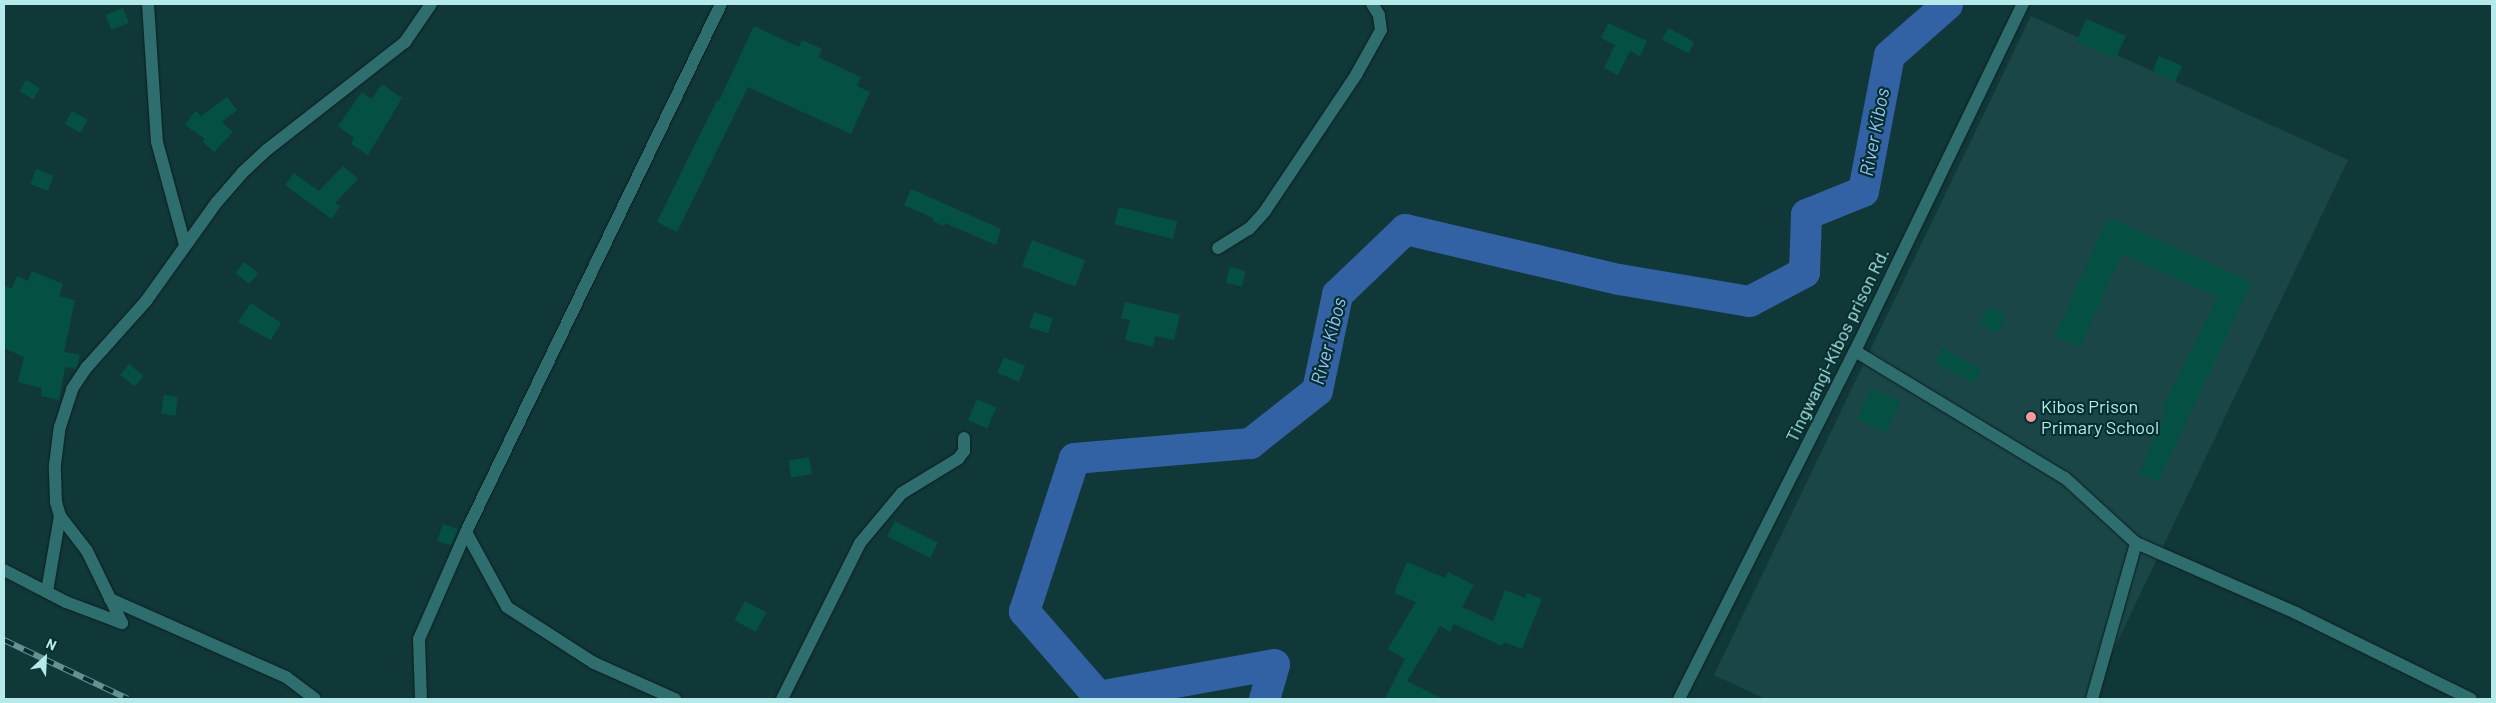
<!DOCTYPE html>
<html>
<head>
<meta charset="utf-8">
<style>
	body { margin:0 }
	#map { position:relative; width:2496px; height:703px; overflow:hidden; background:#113839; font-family:Barlow,sans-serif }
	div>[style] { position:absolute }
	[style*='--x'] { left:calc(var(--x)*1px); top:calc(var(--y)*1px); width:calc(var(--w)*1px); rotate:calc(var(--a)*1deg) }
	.built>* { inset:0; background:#1a4647 }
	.river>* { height:31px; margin:-15.5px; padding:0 15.5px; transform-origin:15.5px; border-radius:15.5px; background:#3362a4 }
	.building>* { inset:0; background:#045144; transform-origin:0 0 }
	.roads { filter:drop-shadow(0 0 1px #0d1c1d) drop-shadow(0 0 1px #0d1c1d) }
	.minor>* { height:12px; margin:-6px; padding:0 6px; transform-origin:6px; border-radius:6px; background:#2f6e6f }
	.tertiary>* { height:12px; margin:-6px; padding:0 6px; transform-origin:6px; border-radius:6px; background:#2f6e6f }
	.rail>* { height:5.5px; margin-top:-2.75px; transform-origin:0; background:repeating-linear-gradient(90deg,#052e2f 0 11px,#649192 0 22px); box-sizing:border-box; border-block:1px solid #649192 }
	.dots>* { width:14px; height:14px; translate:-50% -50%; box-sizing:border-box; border:2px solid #052e2f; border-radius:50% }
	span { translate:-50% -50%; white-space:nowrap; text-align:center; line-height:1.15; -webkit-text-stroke:4.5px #052e2f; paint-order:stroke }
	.street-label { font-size:18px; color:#b5e9ea }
	.poi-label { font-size:18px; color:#b5e9ea }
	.left { translate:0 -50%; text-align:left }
	.water-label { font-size:19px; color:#9ac1f7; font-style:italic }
	.frame { position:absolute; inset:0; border:5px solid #b5e9ea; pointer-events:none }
	.north { position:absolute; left:20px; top:633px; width:50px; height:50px; -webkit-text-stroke:4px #052e2f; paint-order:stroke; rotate:25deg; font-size:14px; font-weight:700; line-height:20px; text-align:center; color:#b5e9ea }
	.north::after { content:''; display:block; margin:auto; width:18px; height:22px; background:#b5e9ea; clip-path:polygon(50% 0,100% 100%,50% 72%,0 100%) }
</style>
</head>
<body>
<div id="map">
	<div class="built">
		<i style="clip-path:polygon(2031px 16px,2348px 160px,2090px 699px,1766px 699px,1714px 675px)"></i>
	</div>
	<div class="river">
		<i style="--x:1264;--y:699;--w:36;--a:-74"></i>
		<i style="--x:1274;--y:664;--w:179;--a:169.7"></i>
		<i style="--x:1098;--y:696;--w:113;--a:-131"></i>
		<i style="--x:1024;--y:611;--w:161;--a:-71.9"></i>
		<i style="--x:1074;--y:458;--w:177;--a:-4.9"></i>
		<i style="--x:1250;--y:443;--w:85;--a:-38.3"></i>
		<i style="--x:1317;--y:390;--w:98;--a:-78.2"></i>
		<i style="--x:1337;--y:294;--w:94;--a:-43.7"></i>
		<i style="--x:1405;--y:229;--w:220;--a:13.2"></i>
		<i style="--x:1619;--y:279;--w:132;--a:9.6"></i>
		<i style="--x:1749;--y:301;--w:62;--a:-27.8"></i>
		<i style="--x:1804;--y:272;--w:58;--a:-88"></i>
		<i style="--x:1806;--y:214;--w:61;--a:-22"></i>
		<i style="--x:1863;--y:191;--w:138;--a:-79.2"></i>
		<i style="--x:1889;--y:55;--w:77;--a:-41.3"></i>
	</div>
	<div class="building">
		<i style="left:123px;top:8px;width:16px;height:19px;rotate:68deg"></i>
		<i style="left:2086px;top:19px;width:43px;height:25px;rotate:23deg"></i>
		<i style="clip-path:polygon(1608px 23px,1647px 41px,1640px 56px,1630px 51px,1618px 75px,1604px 68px,1615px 45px,1601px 38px)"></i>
		<i style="clip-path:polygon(754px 26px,799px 47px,802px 40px,822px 49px,818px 57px,861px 77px,857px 86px,870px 92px,851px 134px,748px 87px,677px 232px,657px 222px,717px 100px,719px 101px)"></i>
		<i style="left:1668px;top:28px;width:30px;height:13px;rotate:28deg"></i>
		<i style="left:2159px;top:56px;width:25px;height:17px;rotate:23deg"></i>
		<i style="left:26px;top:80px;width:16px;height:13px;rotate:30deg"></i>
		<i style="clip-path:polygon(382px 84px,402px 98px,368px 155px,351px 144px,354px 138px,338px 126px,362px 92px,372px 99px)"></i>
		<i style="clip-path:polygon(227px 97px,237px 110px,222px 122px,233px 132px,214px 152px,203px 142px,205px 139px,185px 125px,195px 111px,201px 116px)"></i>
		<i style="left:72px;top:111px;width:18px;height:15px;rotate:29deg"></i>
		<i style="clip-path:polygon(343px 166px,358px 179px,335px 203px,340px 206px,332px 219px,285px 185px,294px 173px,319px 191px)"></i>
		<i style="left:36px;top:169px;width:19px;height:16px;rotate:21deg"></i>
		<i style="clip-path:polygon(911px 189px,1001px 229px,996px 245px,945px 223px,944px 226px,932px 221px,933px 218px,904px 205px)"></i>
		<i style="left:1119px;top:207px;width:60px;height:18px;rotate:14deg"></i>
		<i style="clip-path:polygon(2108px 217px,2252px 282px,2158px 482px,2139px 474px,2167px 410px,2162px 408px,2217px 297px,2122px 254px,2080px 347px,2055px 336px)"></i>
		<i style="left:1032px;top:240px;width:57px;height:28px;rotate:21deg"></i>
		<i style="left:244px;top:262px;width:18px;height:14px;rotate:38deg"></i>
		<i style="left:1230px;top:267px;width:16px;height:16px;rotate:14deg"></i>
		<i style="clip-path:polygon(32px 271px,63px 284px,59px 296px,75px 300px,64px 352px,80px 355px,76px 369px,65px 367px,59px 400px,41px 396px,42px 388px,18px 382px,24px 357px,4px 348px,4px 285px,12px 289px,17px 276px,28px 281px)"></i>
		<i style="clip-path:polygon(1125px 302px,1180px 315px,1174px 340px,1155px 336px,1153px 347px,1125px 340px,1130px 320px,1121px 318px)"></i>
		<i style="clip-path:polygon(251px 303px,281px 323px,271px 340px,238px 322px)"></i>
		<i style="left:1989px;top:306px;width:20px;height:20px;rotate:30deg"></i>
		<i style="left:1034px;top:312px;width:20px;height:16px;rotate:18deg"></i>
		<i style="left:1942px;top:348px;width:44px;height:16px;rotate:28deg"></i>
		<i style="left:1004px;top:357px;width:23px;height:17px;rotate:23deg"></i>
		<i style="left:129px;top:364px;width:19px;height:14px;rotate:39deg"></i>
		<i style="left:1871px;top:388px;width:32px;height:34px;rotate:24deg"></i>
		<i style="left:164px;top:395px;width:14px;height:19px;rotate:8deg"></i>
		<i style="left:977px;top:399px;width:21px;height:23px;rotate:23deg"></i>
		<i style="left:809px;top:457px;width:17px;height:21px;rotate:80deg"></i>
		<i style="left:895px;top:521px;width:48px;height:17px;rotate:27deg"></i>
		<i style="clip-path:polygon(443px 524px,458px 529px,451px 545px,437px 541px)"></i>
		<i style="clip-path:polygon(1407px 562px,1445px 578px,1448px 572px,1474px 585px,1462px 607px,1493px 621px,1505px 590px,1525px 598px,1527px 593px,1542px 599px,1522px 649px,1504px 642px,1502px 646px,1454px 624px,1450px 632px,1440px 626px,1407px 681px,1443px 699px,1385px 699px,1405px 659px,1388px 649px,1416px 602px,1394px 593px)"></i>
		<i style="left:745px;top:601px;width:24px;height:22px;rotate:28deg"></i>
	</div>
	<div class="roads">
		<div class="minor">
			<i style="--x:148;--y:4;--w:138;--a:86.3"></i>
			<i style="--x:157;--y:142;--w:107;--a:74.8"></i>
			<i style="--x:1218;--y:248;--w:36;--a:-32"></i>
			<i style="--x:1249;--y:229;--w:24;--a:-48"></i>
			<i style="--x:1265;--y:211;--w:164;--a:-56.2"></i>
			<i style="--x:1356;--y:75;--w:51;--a:-60.9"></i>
			<i style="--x:1381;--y:30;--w:15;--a:-98"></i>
			<i style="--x:1379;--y:15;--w:13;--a:-122"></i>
			<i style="--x:1855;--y:351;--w:245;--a:31.2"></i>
			<i style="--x:2065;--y:478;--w:96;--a:42.5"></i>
			<i style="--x:2136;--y:543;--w:175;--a:23.6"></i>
			<i style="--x:2296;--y:613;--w:195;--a:26.2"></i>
			<i style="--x:466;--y:532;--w:85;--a:61.3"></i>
			<i style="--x:507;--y:607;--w:103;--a:32.8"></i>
			<i style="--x:594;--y:663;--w:89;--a:24"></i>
			<i style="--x:47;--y:591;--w:76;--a:-80.2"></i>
			<i style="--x:110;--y:599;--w:193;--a:23.9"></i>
			<i style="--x:286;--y:677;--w:36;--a:37"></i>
			<i style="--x:122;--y:623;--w:80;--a:-115.9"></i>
			<i style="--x:87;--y:551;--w:44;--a:-127.6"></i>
			<i style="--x:60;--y:516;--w:15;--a:-106"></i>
			<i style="--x:56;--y:502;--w:37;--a:-92"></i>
			<i style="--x:55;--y:465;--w:38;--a:-83"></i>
			<i style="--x:60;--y:427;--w:40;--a:-72"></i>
			<i style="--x:72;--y:389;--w:27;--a:-56"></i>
			<i style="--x:87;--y:367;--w:89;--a:-48.2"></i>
			<i style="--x:146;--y:301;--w:122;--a:-54.4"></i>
			<i style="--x:217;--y:202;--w:38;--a:-49"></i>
			<i style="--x:242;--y:173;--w:35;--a:-43"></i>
			<i style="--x:268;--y:149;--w:174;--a:-38"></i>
			<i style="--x:405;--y:42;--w:46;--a:-55.6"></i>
			<i style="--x:421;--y:699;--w:60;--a:-91.9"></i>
			<i style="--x:419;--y:639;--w:117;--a:-66.3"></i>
			<i style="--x:466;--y:532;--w:586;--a:-64.22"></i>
			<i style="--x:782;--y:699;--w:174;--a:-63.4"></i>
			<i style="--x:860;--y:543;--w:65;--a:-50"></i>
			<i style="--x:902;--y:493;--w:66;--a:-31.3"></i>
			<i style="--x:958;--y:459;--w:10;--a:-53"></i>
			<i style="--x:964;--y:451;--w:13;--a:-90"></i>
			<i style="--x:2092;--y:699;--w:162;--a:-74.2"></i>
		</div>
		<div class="tertiary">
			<i style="--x:4;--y:570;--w:70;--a:27.3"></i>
			<i style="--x:66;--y:602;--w:60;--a:20.6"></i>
			<i style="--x:1679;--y:699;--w:390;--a:-63.2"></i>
			<i style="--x:1855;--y:351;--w:386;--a:-64.2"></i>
		</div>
	</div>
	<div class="rail">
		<i style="--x:4;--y:640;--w:137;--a:25.4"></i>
	</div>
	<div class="dots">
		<i style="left:2031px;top:417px;background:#f59b9e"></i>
	</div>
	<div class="street-label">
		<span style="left:1837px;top:345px;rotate:-64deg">Tingwangi-Kibos prison Rd.</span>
	</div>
	<div class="poi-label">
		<span class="left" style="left:2041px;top:417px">Kibos Prison<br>Primary School</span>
	</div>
	<div class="water-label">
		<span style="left:1874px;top:132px;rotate:-79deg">River Kibos</span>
		<span style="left:1328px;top:341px;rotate:-75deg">River Kibos</span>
	</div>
	<div class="frame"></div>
	<div class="north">N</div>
</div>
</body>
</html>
